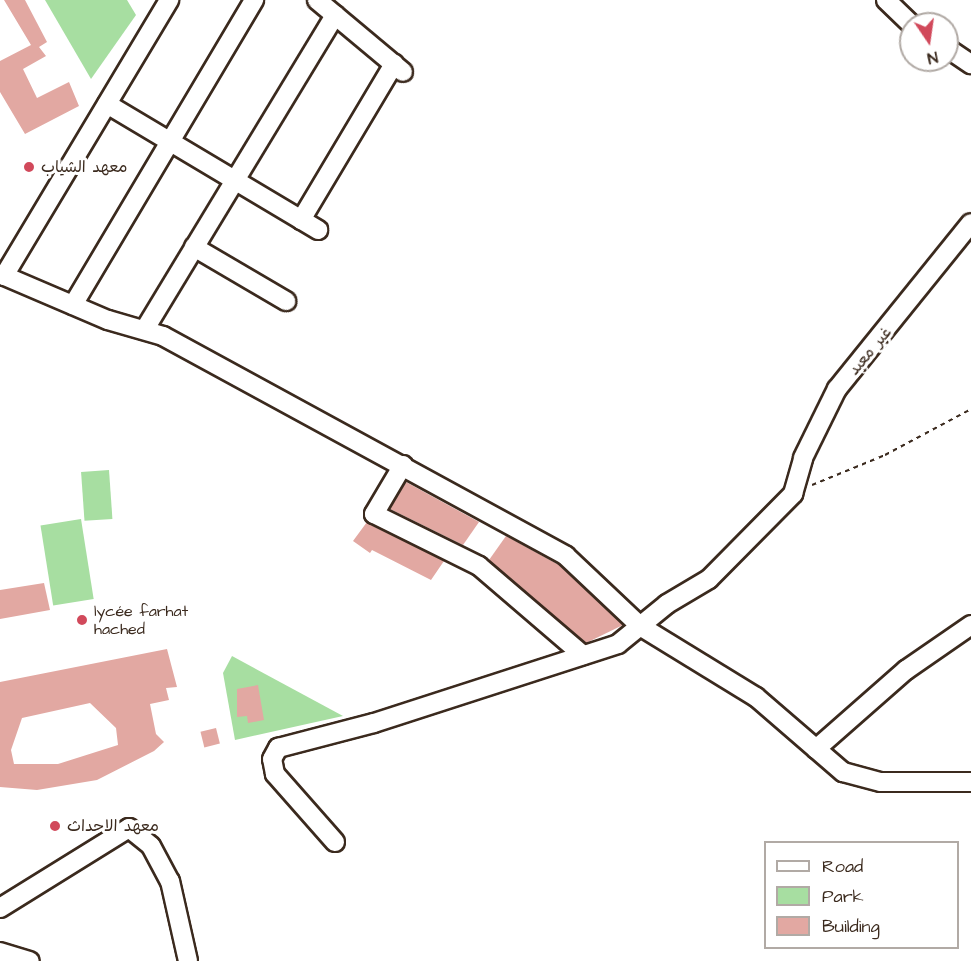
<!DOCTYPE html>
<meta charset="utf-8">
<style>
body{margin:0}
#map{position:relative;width:971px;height:961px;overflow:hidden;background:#fff;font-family:"Architects Daughter","Playpen Sans Arabic",sans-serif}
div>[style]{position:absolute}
.green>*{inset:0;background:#a7dea1;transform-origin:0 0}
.building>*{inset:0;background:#e2a8a2;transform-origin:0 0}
.path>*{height:2px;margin-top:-1px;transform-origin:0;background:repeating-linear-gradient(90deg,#3b2a1e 0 4.5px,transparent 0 9px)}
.roads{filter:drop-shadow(2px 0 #3b2a1e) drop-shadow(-2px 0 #3b2a1e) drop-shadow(0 2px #3b2a1e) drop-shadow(0 -2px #3b2a1e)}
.minor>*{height:18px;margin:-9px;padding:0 9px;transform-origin:9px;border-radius:9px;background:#fff}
.dots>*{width:16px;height:16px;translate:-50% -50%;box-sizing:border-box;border:3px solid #fff;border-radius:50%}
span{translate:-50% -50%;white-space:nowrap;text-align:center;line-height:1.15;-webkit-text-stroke:6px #fff;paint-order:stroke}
.poi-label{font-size:16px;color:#3b2a1e}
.left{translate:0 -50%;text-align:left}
.street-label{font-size:16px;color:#3b2a1e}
.legend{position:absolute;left:764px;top:841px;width:195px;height:108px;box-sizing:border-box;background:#fff;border:2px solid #b1aaa5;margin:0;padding:8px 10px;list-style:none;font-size:18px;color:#3b2a1e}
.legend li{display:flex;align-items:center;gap:12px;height:30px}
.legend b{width:30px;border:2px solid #b1aaa5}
.north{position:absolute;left:899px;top:12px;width:60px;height:60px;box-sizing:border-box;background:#fff;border:2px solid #b1aaa5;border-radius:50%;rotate:167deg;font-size:16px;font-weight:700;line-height:24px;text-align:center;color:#3b2a1e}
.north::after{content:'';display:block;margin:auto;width:21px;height:27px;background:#d1495b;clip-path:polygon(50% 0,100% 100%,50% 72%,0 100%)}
</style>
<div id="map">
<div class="green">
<i style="clip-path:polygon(45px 0,127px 0,136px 15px,91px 79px)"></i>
<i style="left:109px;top:470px;width:49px;height:28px;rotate:86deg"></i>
<i style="left:81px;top:519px;width:81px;height:41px;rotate:81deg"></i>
<i style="clip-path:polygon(232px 656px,343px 716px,235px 740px,223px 673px)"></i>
</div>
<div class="building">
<i style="clip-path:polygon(4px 0,25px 0,47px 42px,39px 47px,46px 56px,23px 69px,37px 98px,69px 82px,79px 106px,25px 134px,0 92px,0 61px,31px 45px)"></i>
<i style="clip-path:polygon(406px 482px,479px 522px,463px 545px,390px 509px)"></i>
<i style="clip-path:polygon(367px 522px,369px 524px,444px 561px,431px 580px,372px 550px,370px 553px,353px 541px)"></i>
<i style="clip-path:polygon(506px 536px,559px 565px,623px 625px,586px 643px,489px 560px)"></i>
<i style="clip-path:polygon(44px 583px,50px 610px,0 619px,0 590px)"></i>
<i style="clip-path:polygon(evenodd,167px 649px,177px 687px,166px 688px,169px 700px,150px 704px,156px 734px,164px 742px,154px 751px,97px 780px,37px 790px,0 787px,0 682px,167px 649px,90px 703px,116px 728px,118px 745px,58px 764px,14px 764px,11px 750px,22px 718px,90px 703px)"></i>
<i style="clip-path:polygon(258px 685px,264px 720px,248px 723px,247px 716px,237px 717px,237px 689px)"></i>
<i style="left:216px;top:728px;width:16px;height:16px;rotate:76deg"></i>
</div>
<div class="path">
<i style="left:812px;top:485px;width:79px;rotate:-22.3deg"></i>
<i style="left:885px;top:455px;width:98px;rotate:-28.1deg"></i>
</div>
<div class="roads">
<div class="minor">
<i style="left:317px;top:0;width:112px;rotate:39.9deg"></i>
<i style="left:886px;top:0;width:35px;rotate:44deg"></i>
<i style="left:947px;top:48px;width:29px;rotate:34deg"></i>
<i style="left:107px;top:104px;width:246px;rotate:30.8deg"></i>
<i style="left:301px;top:220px;width:182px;rotate:-59.2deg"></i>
<i style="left:194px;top:247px;width:107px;rotate:30.4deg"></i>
<i style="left:0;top:274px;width:117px;rotate:23.1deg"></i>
<i style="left:108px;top:320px;width:57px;rotate:16.2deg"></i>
<i style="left:163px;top:336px;width:459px;rotate:28.6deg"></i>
<i style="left:566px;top:556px;width:102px;rotate:43.4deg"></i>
<i style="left:640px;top:626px;width:136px;rotate:31.5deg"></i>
<i style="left:756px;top:697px;width:115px;rotate:40.8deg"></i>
<i style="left:843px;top:772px;width:39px;rotate:15deg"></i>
<i style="left:881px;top:782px;width:90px"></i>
<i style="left:4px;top:276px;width:322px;rotate:-59.1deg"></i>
<i style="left:73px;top:305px;width:355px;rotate:-59.3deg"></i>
<i style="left:145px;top:329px;width:367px;rotate:-58.8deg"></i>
<i style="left:403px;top:465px;width:57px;rotate:120.6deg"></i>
<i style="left:374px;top:514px;width:117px;rotate:26.3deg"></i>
<i style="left:479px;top:566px;width:137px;rotate:40.6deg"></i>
<i style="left:816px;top:749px;width:120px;rotate:-41.3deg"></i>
<i style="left:906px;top:670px;width:79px;rotate:-34.7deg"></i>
<i style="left:335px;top:842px;width:91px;rotate:-131.4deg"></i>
<i style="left:275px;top:774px;width:15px;rotate:-101deg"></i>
<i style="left:272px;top:759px;width:13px;rotate:-61deg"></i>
<i style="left:278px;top:748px;width:99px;rotate:-14.6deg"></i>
<i style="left:374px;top:723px;width:256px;rotate:-17.9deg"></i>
<i style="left:618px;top:644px;width:63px;rotate:-39.2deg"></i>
<i style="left:667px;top:604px;width:49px;rotate:-30.8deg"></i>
<i style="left:709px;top:579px;width:120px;rotate:-45.3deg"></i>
<i style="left:793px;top:494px;width:37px;rotate:-74deg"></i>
<i style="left:803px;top:458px;width:77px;rotate:-63.8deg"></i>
<i style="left:837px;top:389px;width:213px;rotate:-51.1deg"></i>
<i style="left:0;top:908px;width:152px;rotate:-31.8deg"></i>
<i style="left:129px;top:828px;width:28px;rotate:39deg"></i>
<i style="left:151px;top:846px;width:40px;rotate:62deg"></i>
<i style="left:170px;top:881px;width:82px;rotate:77.3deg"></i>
<i style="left:0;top:952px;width:31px;rotate:17deg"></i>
</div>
</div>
<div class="dots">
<i style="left:29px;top:167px;background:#d1495b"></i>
<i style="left:82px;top:620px;background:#d1495b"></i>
<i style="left:55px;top:826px;background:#d1495b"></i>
</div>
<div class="poi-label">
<span class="left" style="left:41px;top:167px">معهد الشياب</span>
<span class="left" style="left:94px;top:620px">lycée farhat<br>hached</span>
<span class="left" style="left:67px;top:826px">معهد الاحداث</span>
</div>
<div class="street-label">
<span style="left:870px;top:351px;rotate:-50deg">غير معبد</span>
</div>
<ul class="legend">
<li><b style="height:8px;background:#fff"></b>Road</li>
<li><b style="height:16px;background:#a7dea1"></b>Park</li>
<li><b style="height:16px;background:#e2a8a2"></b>Building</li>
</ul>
<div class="north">N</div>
</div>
